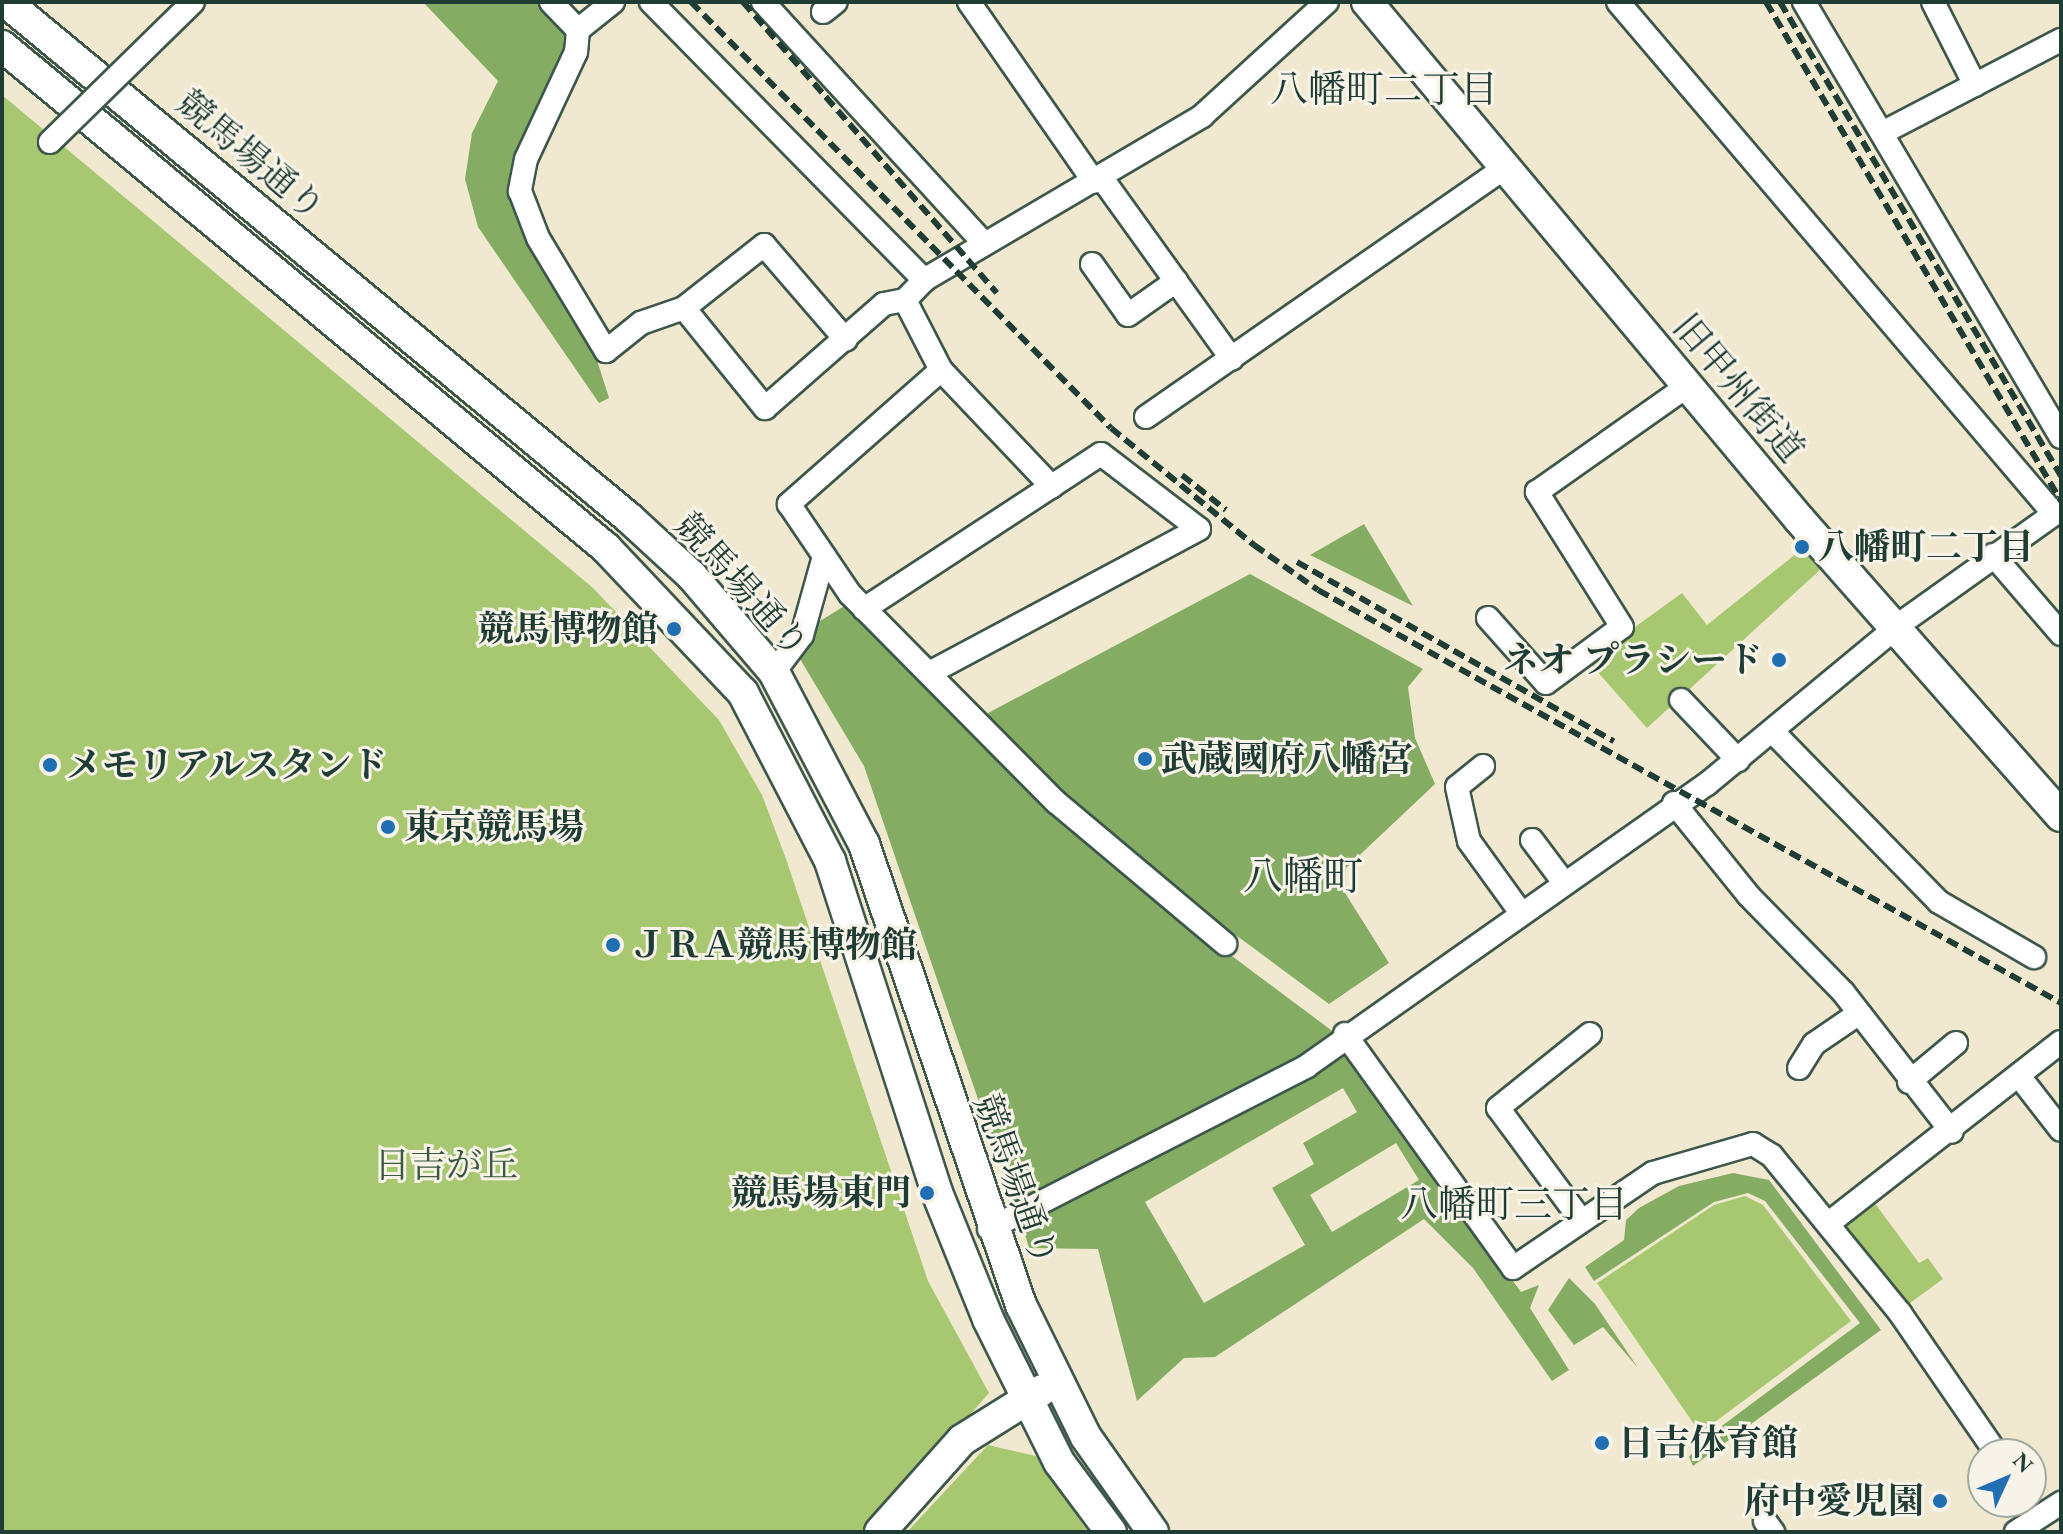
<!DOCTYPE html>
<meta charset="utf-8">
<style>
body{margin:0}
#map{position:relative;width:2063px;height:1534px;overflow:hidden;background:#f0e8cf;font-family:"EB Garamond","Noto Serif JP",serif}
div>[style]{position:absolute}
.green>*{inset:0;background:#a7c871}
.forest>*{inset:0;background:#85ac63}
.roads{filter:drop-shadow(2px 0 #3e574b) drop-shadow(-2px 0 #3e574b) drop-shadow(0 2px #3e574b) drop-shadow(0 -2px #3e574b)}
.street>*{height:22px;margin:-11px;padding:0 11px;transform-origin:11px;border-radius:11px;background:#fff}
.secondary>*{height:30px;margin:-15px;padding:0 15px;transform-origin:15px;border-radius:15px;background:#fff}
.rail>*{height:6px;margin-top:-3px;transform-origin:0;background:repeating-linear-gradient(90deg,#1f3d34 0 12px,transparent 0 18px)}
.bridges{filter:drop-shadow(2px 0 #3e574b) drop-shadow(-2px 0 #3e574b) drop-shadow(0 2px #3e574b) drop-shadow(0 -2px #3e574b)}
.street-bridge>*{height:22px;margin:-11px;padding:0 11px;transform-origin:11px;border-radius:11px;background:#fff}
.dots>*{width:22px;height:22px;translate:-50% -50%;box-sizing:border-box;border:4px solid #f7f3e8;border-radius:50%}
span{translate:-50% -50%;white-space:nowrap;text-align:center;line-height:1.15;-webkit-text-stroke:6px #f7f3e8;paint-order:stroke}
.street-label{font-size:36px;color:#1f3d34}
.poi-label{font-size:36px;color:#1f3d34;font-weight:700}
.left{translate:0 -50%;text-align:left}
.right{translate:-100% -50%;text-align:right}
.park-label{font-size:36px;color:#3a5940}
.neighbourhood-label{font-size:38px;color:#1f3d34}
.quarter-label{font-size:40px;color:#1f3d34}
.frame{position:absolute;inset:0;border:4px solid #1f3d34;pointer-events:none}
.north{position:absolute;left:1967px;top:1438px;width:80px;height:80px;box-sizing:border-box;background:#f7f3e8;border:2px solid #a1aaa0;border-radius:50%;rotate:46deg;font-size:22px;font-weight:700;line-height:32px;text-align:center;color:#1f3d34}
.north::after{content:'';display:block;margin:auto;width:28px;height:36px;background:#1f6fb2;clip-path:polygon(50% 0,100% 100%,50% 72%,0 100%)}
</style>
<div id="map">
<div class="green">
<i style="clip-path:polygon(2px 95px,593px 588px,719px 720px,762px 795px,786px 859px,928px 1281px,989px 1393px,867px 1532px,2px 1532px)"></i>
<i style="clip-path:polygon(1802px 549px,1820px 570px,1647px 728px,1588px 661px,1682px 593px,1707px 625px)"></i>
<i style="clip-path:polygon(1745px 1196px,1763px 1205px,1851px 1321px,1700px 1433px,1597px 1283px,1714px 1205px)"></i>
<i style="clip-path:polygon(1871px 1198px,1919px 1263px,1928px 1258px,1943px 1279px,1903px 1308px,1844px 1228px,1844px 1218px)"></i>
<i style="clip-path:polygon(988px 1445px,1036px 1456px,1088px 1532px,907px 1532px)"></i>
</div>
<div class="forest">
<i style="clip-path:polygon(423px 2px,540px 2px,571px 35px,510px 185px,516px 211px,596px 357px,609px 398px,599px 403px,478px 227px,465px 179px,472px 133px,498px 81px)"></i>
<i style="clip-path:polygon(1364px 524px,1413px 606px,1310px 555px)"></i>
<i style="clip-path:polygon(1250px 574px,1423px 669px,1408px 687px,1415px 738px,1435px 784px,1346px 868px,1345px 893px,1389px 963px,1329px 1004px,1122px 851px,993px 728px,988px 713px)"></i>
<i style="clip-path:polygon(846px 605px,1109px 864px,1335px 1033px,1300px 1064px,1017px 1213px,864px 766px,800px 659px,820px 621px)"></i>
<i style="clip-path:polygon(evenodd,1345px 1051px,1521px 1292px,1539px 1285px,1530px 1308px,1569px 1370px,1552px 1381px,1473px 1268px,1424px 1219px,1215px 1357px,1184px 1358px,1137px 1401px,1098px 1249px,1029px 1248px,1021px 1221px,1345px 1051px,1343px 1088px,1357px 1112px,1303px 1143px,1314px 1164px,1272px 1188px,1305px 1245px,1204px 1303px,1145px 1202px,1343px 1088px,1345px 1051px,1396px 1143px,1419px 1180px,1332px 1232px,1310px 1195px,1396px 1143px)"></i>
<i style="clip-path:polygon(1733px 1173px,1769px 1180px,1881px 1330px,1693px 1466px,1689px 1457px,1703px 1440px,1860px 1323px,1765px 1201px,1748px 1193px,1714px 1202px,1594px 1281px,1585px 1267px,1624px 1240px,1626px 1220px,1639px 1208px,1679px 1186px)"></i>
<i style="clip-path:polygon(1569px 1278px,1595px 1304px,1638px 1368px,1603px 1327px,1574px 1345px,1548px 1310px)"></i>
</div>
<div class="roads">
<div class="street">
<i style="left:551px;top:2px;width:39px;rotate:46deg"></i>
<i style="left:578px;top:30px;width:45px;rotate:-38.7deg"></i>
<i style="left:651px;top:2px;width:390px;rotate:45.5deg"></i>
<i style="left:924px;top:280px;width:323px;rotate:-30.5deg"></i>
<i style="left:1202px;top:116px;width:169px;rotate:-42.4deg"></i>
<i style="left:763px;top:2px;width:327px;rotate:47.5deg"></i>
<i style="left:969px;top:2px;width:219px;rotate:55.2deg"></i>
<i style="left:1618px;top:2px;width:672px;rotate:49.58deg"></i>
<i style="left:1804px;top:2px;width:505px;rotate:59.43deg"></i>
<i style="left:1933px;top:2px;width:93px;rotate:63.2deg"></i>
<i style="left:823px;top:12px;width:16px;rotate:-38deg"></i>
<i style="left:578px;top:30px;width:22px;rotate:95deg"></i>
<i style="left:576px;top:52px;width:118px;rotate:115deg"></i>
<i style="left:526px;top:159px;width:33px;rotate:101deg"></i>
<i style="left:520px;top:191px;width:50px;rotate:69deg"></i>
<i style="left:538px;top:238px;width:132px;rotate:59deg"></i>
<i style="left:606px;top:351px;width:45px;rotate:-38.7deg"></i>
<i style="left:641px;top:323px;width:46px;rotate:-19.2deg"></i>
<i style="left:684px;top:308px;width:102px;rotate:-38.2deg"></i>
<i style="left:764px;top:245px;width:125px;rotate:49.2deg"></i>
<i style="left:1882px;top:133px;width:202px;rotate:-27.5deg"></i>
<i style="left:1101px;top:177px;width:224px;rotate:54.3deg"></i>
<i style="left:1092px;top:264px;width:62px;rotate:54.8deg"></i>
<i style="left:1128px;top:315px;width:59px;rotate:-35.3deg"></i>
<i style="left:905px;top:300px;width:79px;rotate:62.8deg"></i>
<i style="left:941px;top:370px;width:161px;rotate:46.5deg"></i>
<i style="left:684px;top:308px;width:129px;rotate:51deg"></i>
<i style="left:765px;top:408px;width:158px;rotate:-41.2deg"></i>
<i style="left:884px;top:304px;width:21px;rotate:-11deg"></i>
<i style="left:905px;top:300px;width:28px;rotate:-46deg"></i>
<i style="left:941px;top:370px;width:203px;rotate:138.6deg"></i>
<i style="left:789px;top:504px;width:109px;rotate:55.9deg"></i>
<i style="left:850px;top:594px;width:293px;rotate:45.3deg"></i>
<i style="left:1056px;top:802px;width:221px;rotate:40deg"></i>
<i style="left:1146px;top:417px;width:436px;rotate:-34.8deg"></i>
<i style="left:1993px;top:555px;width:104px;rotate:49.3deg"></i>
<i style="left:864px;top:609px;width:283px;rotate:-33.2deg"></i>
<i style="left:1101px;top:454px;width:123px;rotate:37.4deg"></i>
<i style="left:1199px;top:529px;width:302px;rotate:151.9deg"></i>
<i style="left:1488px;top:618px;width:87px;rotate:48.3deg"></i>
<i style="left:1546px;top:683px;width:94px;rotate:-36.4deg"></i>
<i style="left:1622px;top:627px;width:160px;rotate:-122.2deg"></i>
<i style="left:1537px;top:492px;width:184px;rotate:-35.2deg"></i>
<i style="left:774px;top:672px;width:46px;rotate:-52.9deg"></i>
<i style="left:802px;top:635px;width:82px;rotate:-74.4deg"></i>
<i style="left:1681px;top:700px;width:83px;rotate:46.5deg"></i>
<i style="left:1774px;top:733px;width:236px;rotate:45.7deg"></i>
<i style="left:1939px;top:902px;width:110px;rotate:30.1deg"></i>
<i style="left:1483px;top:766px;width:33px;rotate:141deg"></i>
<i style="left:1457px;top:787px;width:55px;rotate:77.5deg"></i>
<i style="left:1469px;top:841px;width:85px;rotate:54.1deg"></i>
<i style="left:1674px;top:803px;width:119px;rotate:51.1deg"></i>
<i style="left:1749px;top:896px;width:134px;rotate:45.6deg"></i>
<i style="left:1843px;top:992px;width:177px;rotate:52.1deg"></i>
<i style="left:1532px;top:840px;width:50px;rotate:53.1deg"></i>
<i style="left:1345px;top:1034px;width:288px;rotate:54.3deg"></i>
<i style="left:1513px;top:1268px;width:169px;rotate:-34.2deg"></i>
<i style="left:1653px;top:1173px;width:104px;rotate:-16.2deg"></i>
<i style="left:1753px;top:1144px;width:22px;rotate:32deg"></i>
<i style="left:1772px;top:1156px;width:203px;rotate:50.8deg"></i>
<i style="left:1900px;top:1313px;width:171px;rotate:55.5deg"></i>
<i style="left:1799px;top:1068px;width:28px;rotate:-58deg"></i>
<i style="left:1814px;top:1044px;width:53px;rotate:-34.3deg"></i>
<i style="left:2019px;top:1076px;width:68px;rotate:52.1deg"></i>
<i style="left:1909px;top:1082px;width:61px;rotate:-39.7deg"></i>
<i style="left:1581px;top:1220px;width:139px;rotate:-126.5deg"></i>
<i style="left:1498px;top:1108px;width:118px;rotate:-38.8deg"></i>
<i style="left:1829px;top:1223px;width:294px;rotate:-38deg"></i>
<i style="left:989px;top:1229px;width:357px;rotate:-27.1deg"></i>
<i style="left:1307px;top:1066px;width:489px;rotate:-35.2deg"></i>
<i style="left:1707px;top:784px;width:256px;rotate:-39.6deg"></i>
<i style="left:1904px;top:621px;width:193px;rotate:-35.5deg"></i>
<i style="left:1765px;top:1521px;width:14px;rotate:54deg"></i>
<i style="left:2016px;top:1532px;width:54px;rotate:-32.8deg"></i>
</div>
<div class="secondary">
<i style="left:6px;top:2px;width:809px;rotate:39.63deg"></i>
<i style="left:629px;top:518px;width:86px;rotate:42.6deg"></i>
<i style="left:692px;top:576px;width:126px;rotate:49.5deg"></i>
<i style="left:774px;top:672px;width:194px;rotate:62.4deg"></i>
<i style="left:864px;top:844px;width:487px;rotate:71.2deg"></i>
<i style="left:1021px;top:1305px;width:147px;rotate:63.8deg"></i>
<i style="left:1086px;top:1437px;width:116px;rotate:54.8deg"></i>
<i style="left:1367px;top:2px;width:674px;rotate:50.12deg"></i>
<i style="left:1799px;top:519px;width:396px;rotate:48.6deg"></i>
<i style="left:2px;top:46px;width:785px;rotate:39.73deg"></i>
<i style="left:606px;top:548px;width:199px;rotate:46.6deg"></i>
<i style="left:743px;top:693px;width:189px;rotate:62.6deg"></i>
<i style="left:830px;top:861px;width:346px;rotate:72.1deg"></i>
<i style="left:936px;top:1190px;width:139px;rotate:68deg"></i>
<i style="left:988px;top:1319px;width:160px;rotate:63.6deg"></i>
<i style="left:1059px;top:1462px;width:87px;rotate:53.4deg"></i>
<i style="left:880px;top:1532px;width:123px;rotate:-48.3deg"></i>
<i style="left:962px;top:1440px;width:94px;rotate:-32deg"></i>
</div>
</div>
<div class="rail">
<i style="left:691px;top:2px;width:598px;rotate:45.41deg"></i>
<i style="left:1111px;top:428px;width:185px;rotate:39.3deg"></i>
<i style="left:1254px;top:545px;width:78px;rotate:35.1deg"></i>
<i style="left:1318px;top:590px;width:850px;rotate:29.07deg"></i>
<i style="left:743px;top:2px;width:386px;rotate:48.9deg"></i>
<i style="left:1766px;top:2px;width:580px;rotate:59.41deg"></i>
<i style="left:1780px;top:2px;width:551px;rotate:59.34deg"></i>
<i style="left:1182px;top:475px;width:56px;rotate:38.5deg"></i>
<i style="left:1297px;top:562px;width:364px;rotate:29.5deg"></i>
</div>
<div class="bridges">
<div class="street-bridge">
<i style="left:50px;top:142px;width:200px;rotate:-44.4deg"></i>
</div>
</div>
<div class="dots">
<i style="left:1802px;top:547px;background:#1f6fb2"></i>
<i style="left:674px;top:629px;background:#1f6fb2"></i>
<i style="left:1779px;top:660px;background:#1f6fb2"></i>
<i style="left:1145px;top:759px;background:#1f6fb2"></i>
<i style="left:50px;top:765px;background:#1f6fb2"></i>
<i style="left:388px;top:827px;background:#1f6fb2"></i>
<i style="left:613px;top:945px;background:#1f6fb2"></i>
<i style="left:927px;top:1193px;background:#1f6fb2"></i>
<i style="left:1602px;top:1443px;background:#1f6fb2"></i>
<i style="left:1940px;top:1501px;background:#1f6fb2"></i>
</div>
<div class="street-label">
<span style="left:251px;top:155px;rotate:40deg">競馬場通り</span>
<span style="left:1739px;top:388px;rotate:50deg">旧甲州街道</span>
<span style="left:742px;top:585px;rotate:48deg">競馬場通り</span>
<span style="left:1016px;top:1180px;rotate:70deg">競馬場通り</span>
</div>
<div class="poi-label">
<span class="left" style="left:1818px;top:547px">八幡町二丁目</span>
<span class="right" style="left:658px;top:629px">競馬博物館</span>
<span class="right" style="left:1763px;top:660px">ネオ プラシード</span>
<span class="left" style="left:1161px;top:759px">武蔵國府八幡宮</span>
<span class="left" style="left:66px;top:765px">メモリアルスタンド</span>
<span class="left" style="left:404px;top:827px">東京競馬場</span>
<span class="left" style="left:629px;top:945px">ＪＲＡ競馬博物館</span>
<span class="right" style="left:911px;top:1193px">競馬場東門</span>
<span class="left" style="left:1618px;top:1443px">日吉体育館</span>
<span class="right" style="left:1924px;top:1501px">府中愛児園</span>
</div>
<div class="park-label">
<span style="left:446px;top:1165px">日吉が丘</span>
</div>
<div class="neighbourhood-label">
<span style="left:1384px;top:89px">八幡町二丁目</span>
<span style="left:1514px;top:1204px">八幡町三丁目</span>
</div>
<div class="quarter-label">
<span style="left:1303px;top:876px">八幡町</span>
</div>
<div class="frame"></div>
<div class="north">N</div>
</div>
